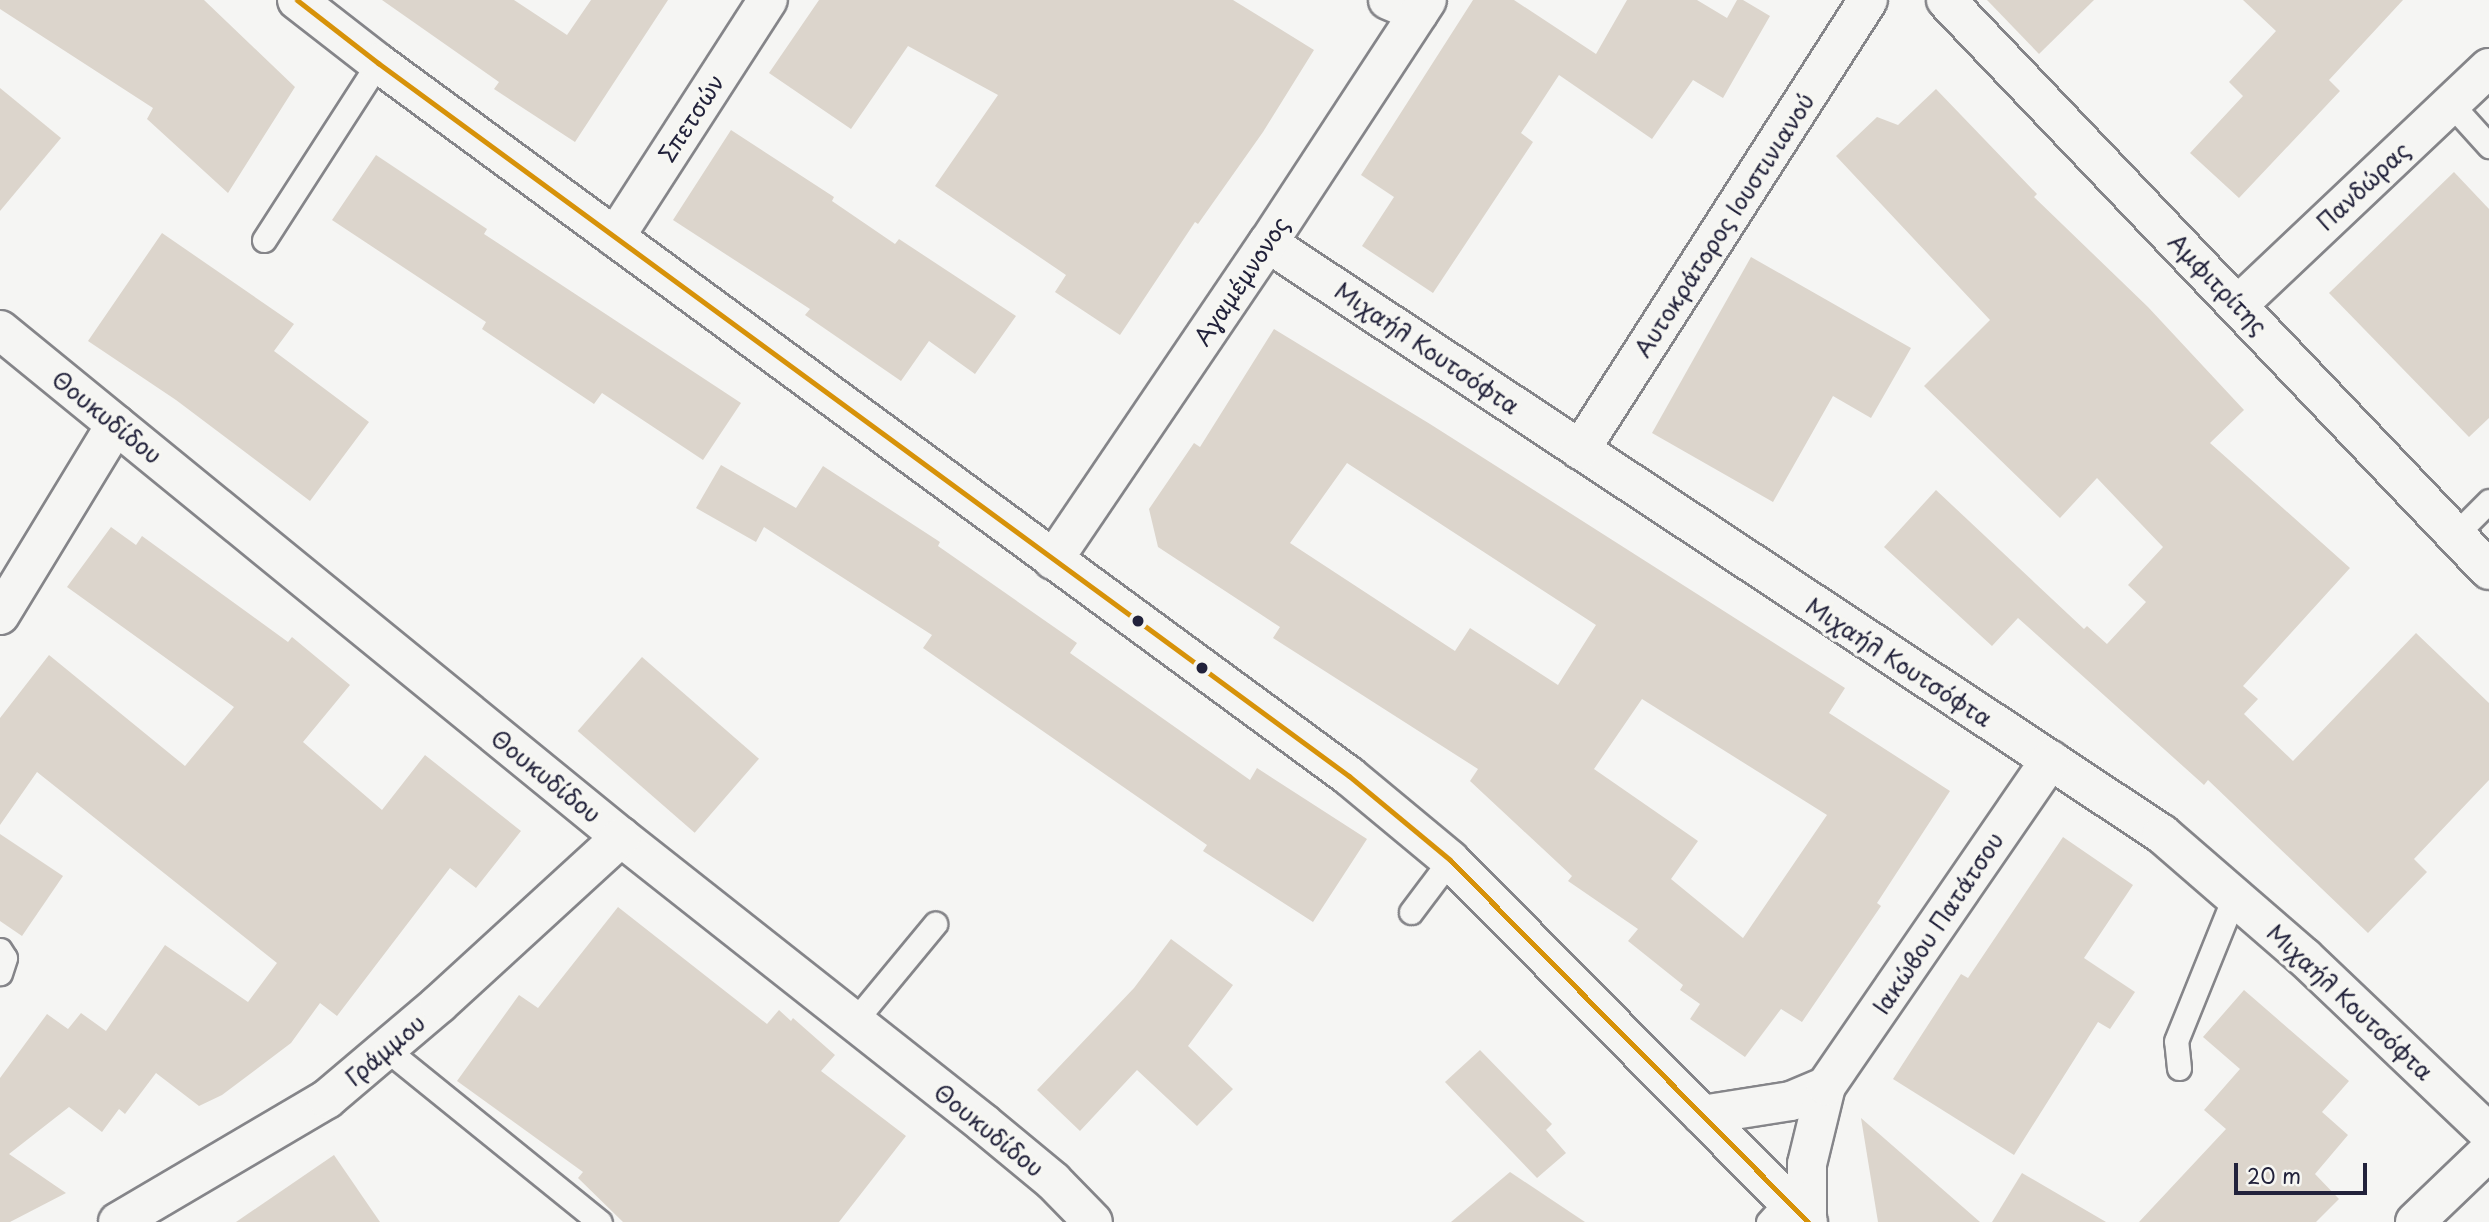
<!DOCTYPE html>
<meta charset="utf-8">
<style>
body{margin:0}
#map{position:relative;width:2489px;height:1222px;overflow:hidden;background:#f5f5f3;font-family:"Playpen Sans",sans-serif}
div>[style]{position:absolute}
.building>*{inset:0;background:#dcd5cc;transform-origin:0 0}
.roads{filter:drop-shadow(2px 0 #858589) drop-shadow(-2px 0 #858589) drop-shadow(0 2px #858589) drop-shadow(0 -2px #858589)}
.service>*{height:23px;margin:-11.5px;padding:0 11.5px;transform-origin:11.5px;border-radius:11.5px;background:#f5f5f3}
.minor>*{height:38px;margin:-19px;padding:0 19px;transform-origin:19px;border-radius:19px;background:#f5f5f3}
.tertiary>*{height:38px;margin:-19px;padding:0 19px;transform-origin:19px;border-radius:19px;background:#f5f5f3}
.secondary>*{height:38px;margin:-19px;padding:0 19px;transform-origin:19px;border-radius:19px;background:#f5f5f3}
.bus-1>*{height:5px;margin:-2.5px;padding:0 2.5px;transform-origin:2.5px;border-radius:2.5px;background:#d79209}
.dots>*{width:19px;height:19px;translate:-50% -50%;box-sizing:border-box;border:4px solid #f6f6f2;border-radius:50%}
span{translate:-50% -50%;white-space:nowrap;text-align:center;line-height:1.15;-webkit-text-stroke:7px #f6f6f2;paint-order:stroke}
.street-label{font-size:23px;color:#22223b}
.scale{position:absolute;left:2234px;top:1163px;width:133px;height:32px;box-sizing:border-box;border:4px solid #22223b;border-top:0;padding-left:9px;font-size:21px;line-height:24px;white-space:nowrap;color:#22223b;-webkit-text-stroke:5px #f6f6f2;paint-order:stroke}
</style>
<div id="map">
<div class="building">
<i style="clip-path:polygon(0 0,204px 0,295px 87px,228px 193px,147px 119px,153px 108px,0 9px)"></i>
<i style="clip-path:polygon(382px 0,514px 0,567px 35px,591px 0,668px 0,575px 142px,494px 89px,499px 82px)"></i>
<i style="clip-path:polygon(819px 0,1233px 0,1314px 50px,1263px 132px,1198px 224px,1195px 222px,1120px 335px,1055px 292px,1066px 275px,935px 186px,998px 95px,908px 46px,851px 129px,769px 73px)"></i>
<i style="clip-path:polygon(1473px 0,1514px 0,1596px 54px,1627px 0,1697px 0,1727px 18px,1737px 0,1743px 0,1770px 16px,1723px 98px,1693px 80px,1652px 139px,1559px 75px,1521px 133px,1533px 142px,1433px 293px,1362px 246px,1394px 197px,1361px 175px)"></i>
<i style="clip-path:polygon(1987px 0,2094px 0,2039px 54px)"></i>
<i style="clip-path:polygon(2243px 0,2403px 0,2329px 80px,2340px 91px,2239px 198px,2190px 153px,2243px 96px,2229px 82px,2276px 31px)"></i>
<i style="clip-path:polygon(0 88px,61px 138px,0 211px)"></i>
<i style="clip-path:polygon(1936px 89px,2037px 194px,2034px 197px,2148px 307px,2244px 410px,2210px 443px,2350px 568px,2243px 686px,2258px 699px,2244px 714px,2293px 761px,2416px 633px,2489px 703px,2489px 780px,2414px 859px,2427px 872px,2368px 933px,2208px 780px,2204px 785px,2018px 618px,1992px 646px,1884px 547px,1936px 490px,2084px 629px,2087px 626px,2107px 644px,2146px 602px,2128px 585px,2163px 547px,2097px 478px,2060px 518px,1924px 386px,1990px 320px,1836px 156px,1877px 117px,1898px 125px)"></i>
<i style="clip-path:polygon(731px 130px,834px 197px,832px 201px,895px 244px,899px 239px,1016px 316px,975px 374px,929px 341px,901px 381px,805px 315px,810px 309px,673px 220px)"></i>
<i style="clip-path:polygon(376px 155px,487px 229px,484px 234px,741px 403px,703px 460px,602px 393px,594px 404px,482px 329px,486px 322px,332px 220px)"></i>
<i style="clip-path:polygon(2454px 172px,2489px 209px,2489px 418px,2469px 437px,2329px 293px)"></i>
<i style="clip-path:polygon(162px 233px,294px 324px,274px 351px,369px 422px,310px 501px,176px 400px,88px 341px)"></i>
<i style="clip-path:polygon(1751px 257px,1911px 348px,1871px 418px,1833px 396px,1773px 502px,1652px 433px)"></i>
<i style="clip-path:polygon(evenodd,1274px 329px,1430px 424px,1845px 688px,1829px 713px,1950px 791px,1877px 903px,1881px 906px,1802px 1022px,1781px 1009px,1745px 1057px,1690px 1019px,1700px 1004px,1680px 990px,1683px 985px,1628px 941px,1638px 929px,1568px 881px,1572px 876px,1470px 781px,1478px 769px,1273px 638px,1280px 627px,1158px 547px,1149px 509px,1194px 443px,1200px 447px,1274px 329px,1347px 463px,1596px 625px,1558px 685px,1470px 628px,1455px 651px,1290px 543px,1347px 463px,1274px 329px,1642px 699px,1827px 815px,1743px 938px,1671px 879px,1698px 841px,1594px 769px,1642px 699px)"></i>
<i style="clip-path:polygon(721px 465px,796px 508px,823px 466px,940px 542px,938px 546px,1077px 643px,1070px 653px,1250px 780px,1257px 768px,1367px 839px,1313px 922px,1203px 851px,1207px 845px,923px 648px,932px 635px,764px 527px,756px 542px,696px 508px)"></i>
<i style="clip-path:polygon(111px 527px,136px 545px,142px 536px,288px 642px,292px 637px,350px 685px,303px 742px,382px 810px,425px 755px,521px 831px,476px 888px,450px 868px,337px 1016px,320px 1003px,291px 1043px,222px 1095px,199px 1106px,156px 1073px,125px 1114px,119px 1109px,102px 1132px,69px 1107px,9px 1154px,66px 1193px,10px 1222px,0 1222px,0 1078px,47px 1014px,68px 1029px,81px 1013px,106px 1031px,165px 945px,248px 1002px,277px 963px,37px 772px,0 825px,0 718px,49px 655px,185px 766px,234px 707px,67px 587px)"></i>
<i style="left:642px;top:657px;width:155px;height:98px;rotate:41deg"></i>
<i style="clip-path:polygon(0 834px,63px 876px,22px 936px,0 921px)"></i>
<i style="clip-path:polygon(2063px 837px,2133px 885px,2084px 958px,2135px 992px,2110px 1029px,2098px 1022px,2014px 1155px,1893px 1079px,1961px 974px,1968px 978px)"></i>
<i style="clip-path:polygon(618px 907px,767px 1024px,779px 1010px,791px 1021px,793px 1018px,835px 1055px,821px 1071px,906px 1136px,839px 1222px,623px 1222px,578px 1178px,583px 1172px,457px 1081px,519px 995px,538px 1008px)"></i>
<i style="clip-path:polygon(1171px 939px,1233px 985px,1188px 1046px,1233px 1089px,1197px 1126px,1137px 1070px,1080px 1131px,1037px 1090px,1134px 988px)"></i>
<i style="clip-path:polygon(2244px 990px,2349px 1081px,2322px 1112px,2348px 1135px,2315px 1174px,2339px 1199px,2316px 1222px,2139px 1222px,2226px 1129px,2204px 1110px,2240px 1069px,2203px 1037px)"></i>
<i style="clip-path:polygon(1480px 1050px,1552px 1124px,1546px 1130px,1566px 1153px,1537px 1178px,1445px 1082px)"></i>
<i style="clip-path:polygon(1861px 1118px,1980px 1222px,1878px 1222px)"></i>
<i style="clip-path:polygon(334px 1155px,380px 1222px,236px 1222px)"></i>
<i style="clip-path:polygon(1510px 1172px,1585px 1222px,1451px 1222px)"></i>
<i style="clip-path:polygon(2022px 1173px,2106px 1222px,1992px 1222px)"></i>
</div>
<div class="roads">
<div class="service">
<i style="left:2451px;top:104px;width:57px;rotate:47.9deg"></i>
<i style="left:264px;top:240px;width:211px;rotate:-57.2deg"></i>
<i style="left:2455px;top:535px;width:48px;rotate:-45deg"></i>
<i style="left:1411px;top:912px;width:65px;rotate:-53.1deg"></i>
<i style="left:0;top:950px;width:9px;rotate:58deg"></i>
<i style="left:5px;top:958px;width:16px;rotate:108deg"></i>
<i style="left:853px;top:1023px;width:129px;rotate:-50.4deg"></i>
<i style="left:386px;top:1049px;width:275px;rotate:39deg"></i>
<i style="left:2179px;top:1068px;width:27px;rotate:-96deg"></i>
<i style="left:2176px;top:1041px;width:157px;rotate:-68deg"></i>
<i style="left:1768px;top:1222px;width:28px;rotate:-48deg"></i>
</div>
<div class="minor">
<i style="left:1388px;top:0;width:33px;rotate:23deg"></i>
<i style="left:615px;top:237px;width:282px;rotate:-57.2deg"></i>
<i style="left:1268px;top:243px;width:1072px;rotate:33.47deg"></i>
<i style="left:2162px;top:834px;width:188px;rotate:40.9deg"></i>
<i style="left:2304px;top:957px;width:255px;rotate:43.6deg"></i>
<i style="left:2238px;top:305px;width:345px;rotate:-43.4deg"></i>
<i style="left:0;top:330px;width:802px;rotate:39.23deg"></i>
<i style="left:621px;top:837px;width:461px;rotate:38.3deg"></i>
<i style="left:983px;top:1123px;width:91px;rotate:39.6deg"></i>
<i style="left:1053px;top:1181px;width:57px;rotate:45.7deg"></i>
<i style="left:1580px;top:450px;width:534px;rotate:-57.38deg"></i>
<i style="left:1053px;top:560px;width:383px;rotate:-55.9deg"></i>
<i style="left:1268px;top:243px;width:290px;rotate:-56.8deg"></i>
<i style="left:0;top:615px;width:223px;rotate:-58.7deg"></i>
<i style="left:1702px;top:1115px;width:90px;rotate:-8.9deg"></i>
<i style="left:1791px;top:1101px;width:38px;rotate:-23deg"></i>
<i style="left:1807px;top:1221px;width:57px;rotate:-90deg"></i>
<i style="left:1807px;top:1164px;width:80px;rotate:-76.3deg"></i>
<i style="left:1826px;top:1086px;width:396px;rotate:-55.5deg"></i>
<i style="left:118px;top:1222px;width:243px;rotate:-30.5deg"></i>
<i style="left:327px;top:1099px;width:147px;rotate:-40.3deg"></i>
<i style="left:439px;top:1004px;width:247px;rotate:-42.5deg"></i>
</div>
<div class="tertiary">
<i style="left:1946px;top:0;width:787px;rotate:46.39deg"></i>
<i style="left:2415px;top:1222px;width:103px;rotate:-43.8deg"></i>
</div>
<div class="secondary">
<i style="left:297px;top:0;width:103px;rotate:37.9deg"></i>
<i style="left:378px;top:63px;width:1205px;rotate:36.29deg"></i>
<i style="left:1349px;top:776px;width:131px;rotate:39.7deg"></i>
<i style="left:1450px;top:860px;width:509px;rotate:45.32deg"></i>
</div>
</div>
<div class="bus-1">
<i style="left:297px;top:0;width:103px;rotate:37.9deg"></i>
<i style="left:378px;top:63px;width:1205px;rotate:36.29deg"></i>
<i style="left:1349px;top:776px;width:131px;rotate:39.7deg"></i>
<i style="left:1450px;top:860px;width:509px;rotate:45.32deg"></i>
</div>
<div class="dots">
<i style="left:1138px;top:621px;background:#22223b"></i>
<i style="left:1202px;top:668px;background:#22223b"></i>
</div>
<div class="street-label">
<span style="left:691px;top:118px;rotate:-57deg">Σπετσών</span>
<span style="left:2363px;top:186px;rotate:-43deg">Πανδώρας</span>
<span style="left:1724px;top:225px;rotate:-57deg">Αυτοκράτορος Ιουστινιανού</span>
<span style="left:1241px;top:281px;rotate:-56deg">Αγαμέμνονος</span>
<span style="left:2218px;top:284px;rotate:46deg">Αμφιτρίτης</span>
<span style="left:1427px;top:348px;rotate:34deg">Μιχαήλ Κουτσόφτα</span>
<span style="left:107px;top:417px;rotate:39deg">Θουκυδίδου</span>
<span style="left:1899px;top:662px;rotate:33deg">Μιχαήλ Κουτσόφτα</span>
<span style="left:546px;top:776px;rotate:39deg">Θουκυδίδου</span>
<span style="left:1938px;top:923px;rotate:-56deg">Ιακώβου Πατάτσου</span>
<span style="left:2350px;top:1002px;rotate:43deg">Μιχαήλ Κουτσόφτα</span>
<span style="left:385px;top:1050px;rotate:-40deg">Γράμμου</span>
<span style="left:989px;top:1130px;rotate:39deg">Θουκυδίδου</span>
</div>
<div class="scale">20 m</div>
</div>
